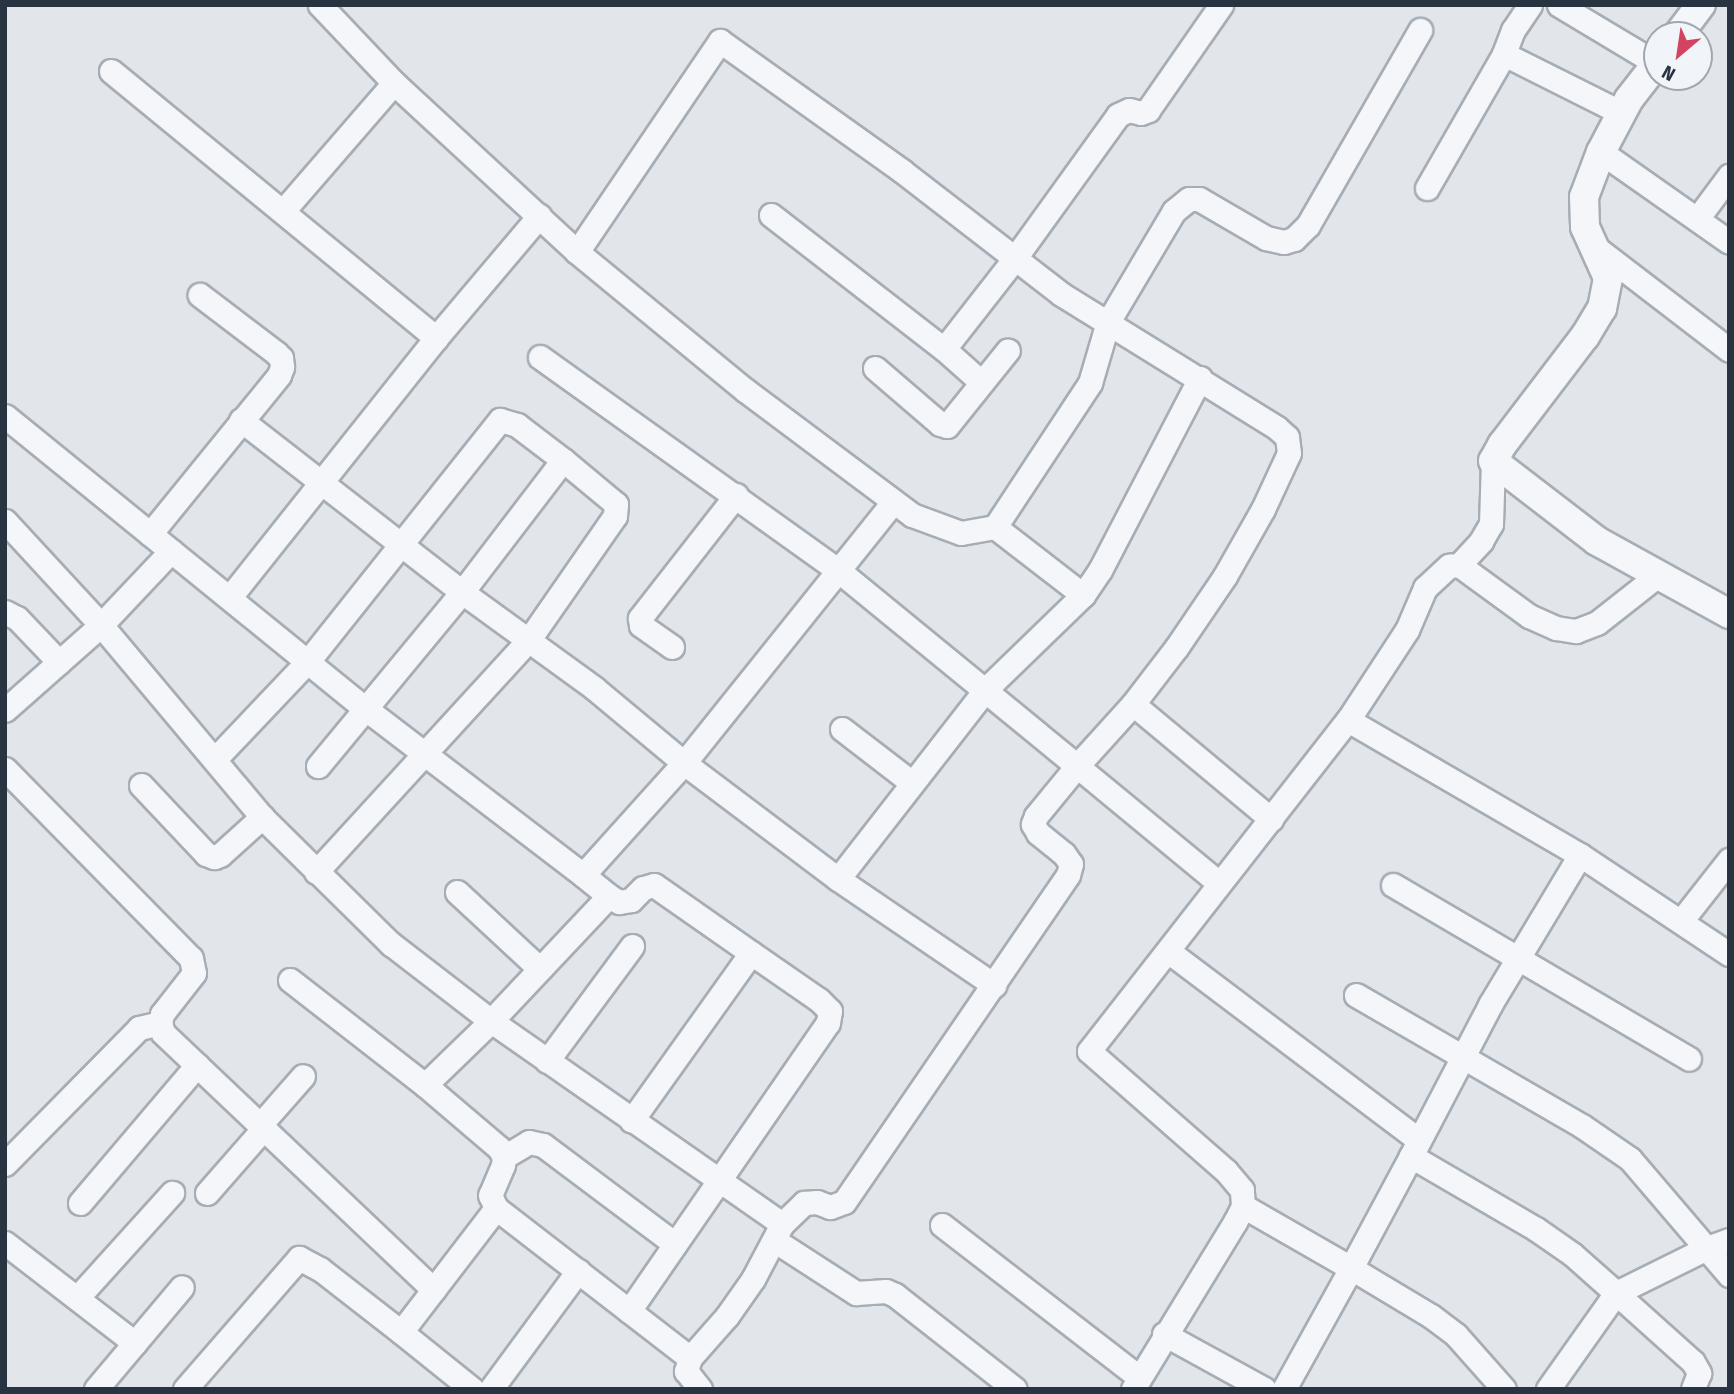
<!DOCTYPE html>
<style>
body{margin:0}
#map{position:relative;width:1734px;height:1394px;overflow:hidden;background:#e2e6ea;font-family:"Fira Sans Condensed",sans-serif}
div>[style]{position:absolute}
.roads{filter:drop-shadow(2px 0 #a7adb5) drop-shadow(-2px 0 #a7adb5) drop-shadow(0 2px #a7adb5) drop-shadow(0 -2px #a7adb5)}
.minor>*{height:23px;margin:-11.5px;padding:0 11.5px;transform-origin:11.5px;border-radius:11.5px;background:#f4f6f9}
.tertiary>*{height:28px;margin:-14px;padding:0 14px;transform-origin:14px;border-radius:14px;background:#f4f6f9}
span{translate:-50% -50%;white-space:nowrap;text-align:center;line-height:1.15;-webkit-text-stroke:6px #f1f4f8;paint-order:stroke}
.frame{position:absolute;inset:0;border:7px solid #293443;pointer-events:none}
.north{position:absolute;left:1643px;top:21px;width:70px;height:70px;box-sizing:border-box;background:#f1f4f8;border:2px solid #a1a7b0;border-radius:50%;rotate:209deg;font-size:19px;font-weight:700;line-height:28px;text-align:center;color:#293443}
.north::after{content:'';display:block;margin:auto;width:24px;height:32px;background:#d24462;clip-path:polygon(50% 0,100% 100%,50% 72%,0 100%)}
</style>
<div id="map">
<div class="roads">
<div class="minor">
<i style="left:320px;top:5px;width:108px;rotate:46.5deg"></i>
<i style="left:1530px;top:5px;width:30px;rotate:124deg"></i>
<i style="left:1513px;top:30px;width:26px;rotate:111deg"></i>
<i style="left:1504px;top:54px;width:132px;rotate:26.6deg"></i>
<i style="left:1559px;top:5px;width:113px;rotate:30.9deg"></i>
<i style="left:111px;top:71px;width:421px;rotate:39.4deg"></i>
<i style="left:436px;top:338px;width:332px;rotate:128.5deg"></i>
<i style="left:1601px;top:152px;width:156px;rotate:35.1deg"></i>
<i style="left:1427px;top:188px;width:155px;rotate:-60.1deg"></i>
<i style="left:283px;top:211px;width:169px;rotate:-49.1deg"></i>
<i style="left:394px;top:83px;width:249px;rotate:42.7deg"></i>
<i style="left:577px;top:252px;width:255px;rotate:-55.9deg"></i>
<i style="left:720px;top:41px;width:224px;rotate:35.5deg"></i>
<i style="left:902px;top:171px;width:201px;rotate:37.7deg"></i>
<i style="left:1061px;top:294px;width:254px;rotate:31.8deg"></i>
<i style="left:1277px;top:428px;width:13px;rotate:42deg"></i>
<i style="left:1287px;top:437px;width:16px;rotate:83deg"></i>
<i style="left:1289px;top:453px;width:62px;rotate:114.9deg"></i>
<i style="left:1263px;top:509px;width:77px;rotate:119.6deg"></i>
<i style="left:1225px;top:576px;width:87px;rotate:124.2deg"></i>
<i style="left:1176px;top:648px;width:71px;rotate:127.5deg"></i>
<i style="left:1133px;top:704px;width:84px;rotate:132.1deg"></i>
<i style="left:1077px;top:766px;width:184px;rotate:39.5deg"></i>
<i style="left:771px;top:215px;width:219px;rotate:37.8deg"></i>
<i style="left:944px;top:349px;width:50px;rotate:41.7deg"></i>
<i style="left:1697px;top:219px;width:54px;rotate:-53.3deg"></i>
<i style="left:1595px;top:247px;width:169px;rotate:37.5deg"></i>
<i style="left:577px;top:252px;width:217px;rotate:39.4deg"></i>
<i style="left:745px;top:390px;width:209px;rotate:36.8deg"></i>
<i style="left:912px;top:515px;width:52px;rotate:20.2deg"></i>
<i style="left:961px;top:533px;width:35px;rotate:-10deg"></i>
<i style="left:436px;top:338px;width:160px;rotate:-49.8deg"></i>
<i style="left:944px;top:349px;width:115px;rotate:-52deg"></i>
<i style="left:1015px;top:258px;width:176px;rotate:-54.2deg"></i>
<i style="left:1118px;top:115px;width:12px;rotate:-24deg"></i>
<i style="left:1129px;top:110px;width:12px;rotate:14deg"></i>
<i style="left:1141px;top:113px;width:8px;rotate:-23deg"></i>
<i style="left:1148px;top:110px;width:128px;rotate:-55.2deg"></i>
<i style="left:540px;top:357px;width:368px;rotate:35.6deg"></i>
<i style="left:839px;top:571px;width:308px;rotate:39.3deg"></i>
<i style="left:1077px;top:766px;width:65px;rotate:129.4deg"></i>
<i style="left:1036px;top:816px;width:9px;rotate:111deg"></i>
<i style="left:1033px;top:824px;width:10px;rotate:61deg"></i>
<i style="left:1038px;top:833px;width:33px;rotate:39deg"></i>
<i style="left:1064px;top:854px;width:12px;rotate:55deg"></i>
<i style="left:1071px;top:864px;width:11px;rotate:105deg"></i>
<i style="left:1068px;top:875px;width:396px;rotate:124.4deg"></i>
<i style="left:844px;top:1202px;width:15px;rotate:160deg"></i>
<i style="left:830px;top:1207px;width:14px;rotate:-159deg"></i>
<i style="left:817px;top:1202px;width:13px;rotate:176deg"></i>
<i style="left:804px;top:1203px;width:30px;rotate:136deg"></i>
<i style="left:875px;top:368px;width:86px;rotate:40.7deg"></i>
<i style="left:940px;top:424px;width:7px;rotate:16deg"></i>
<i style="left:947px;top:426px;width:97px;rotate:-51.2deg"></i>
<i style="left:1200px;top:378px;width:216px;rotate:117.5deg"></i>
<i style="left:1100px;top:570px;width:30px;rotate:124deg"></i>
<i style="left:1083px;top:595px;width:111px;rotate:-142.3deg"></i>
<i style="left:995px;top:527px;width:173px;rotate:-56.6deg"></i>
<i style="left:1090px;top:383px;width:64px;rotate:-73.6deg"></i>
<i style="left:1108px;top:322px;width:129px;rotate:-59.3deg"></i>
<i style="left:1174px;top:211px;width:19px;rotate:-39deg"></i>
<i style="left:1189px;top:199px;width:10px"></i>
<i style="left:1199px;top:199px;width:78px;rotate:30.2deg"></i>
<i style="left:1266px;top:238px;width:18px;rotate:13deg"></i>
<i style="left:1284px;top:242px;width:10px;rotate:-17deg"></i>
<i style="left:1294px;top:239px;width:20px;rotate:-45deg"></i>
<i style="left:1308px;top:225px;width:225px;rotate:-60.1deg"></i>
<i style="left:5px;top:416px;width:465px;rotate:39.1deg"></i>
<i style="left:366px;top:709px;width:273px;rotate:37.4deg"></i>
<i style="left:583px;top:875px;width:151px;rotate:-48deg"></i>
<i style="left:684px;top:763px;width:334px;rotate:-51.3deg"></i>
<i style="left:241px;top:420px;width:280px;rotate:37.9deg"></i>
<i style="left:462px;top:592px;width:163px;rotate:36deg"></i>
<i style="left:594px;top:688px;width:117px;rotate:39.8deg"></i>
<i style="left:684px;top:763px;width:193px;rotate:37deg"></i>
<i style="left:838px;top:879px;width:241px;rotate:-52.1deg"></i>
<i style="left:986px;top:689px;width:135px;rotate:-44.1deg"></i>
<i style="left:5px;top:521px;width:142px;rotate:47.3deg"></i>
<i style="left:101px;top:625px;width:251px;rotate:50deg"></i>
<i style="left:262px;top:817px;width:181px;rotate:44.6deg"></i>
<i style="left:391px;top:944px;width:126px;rotate:37.6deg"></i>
<i style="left:491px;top:1021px;width:355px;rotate:34.9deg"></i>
<i style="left:782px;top:1224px;width:62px;rotate:117.8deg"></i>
<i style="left:753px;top:1279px;width:45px;rotate:125.1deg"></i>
<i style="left:727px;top:1316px;width:56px;rotate:131.4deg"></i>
<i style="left:690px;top:1358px;width:14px;rotate:107deg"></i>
<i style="left:686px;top:1371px;width:23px;rotate:52deg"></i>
<i style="left:150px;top:534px;width:205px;rotate:-50.9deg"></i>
<i style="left:279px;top:375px;width:9px;rotate:-69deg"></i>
<i style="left:282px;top:367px;width:9px;rotate:-96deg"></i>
<i style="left:281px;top:358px;width:7px;rotate:-135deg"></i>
<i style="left:276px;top:353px;width:96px;rotate:-142.7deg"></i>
<i style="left:1459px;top:565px;width:87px;rotate:36.1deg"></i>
<i style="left:1529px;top:616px;width:30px;rotate:24deg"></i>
<i style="left:1556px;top:628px;width:20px;rotate:9deg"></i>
<i style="left:1576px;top:631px;width:22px;rotate:-21deg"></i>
<i style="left:1597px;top:623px;width:78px;rotate:-38.2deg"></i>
<i style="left:5px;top:612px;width:13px;rotate:27deg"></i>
<i style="left:17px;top:618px;width:61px;rotate:46.3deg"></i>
<i style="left:672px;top:647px;width:38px;rotate:-145deg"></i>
<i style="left:641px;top:625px;width:7px;rotate:-98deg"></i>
<i style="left:640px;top:618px;width:156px;rotate:-52deg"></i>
<i style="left:1133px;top:704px;width:180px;rotate:39.8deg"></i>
<i style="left:5px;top:710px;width:128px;rotate:-41.5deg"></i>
<i style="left:101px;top:625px;width:102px;rotate:-46.6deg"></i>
<i style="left:1348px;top:720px;width:268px;rotate:30.2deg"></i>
<i style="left:1580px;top:855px;width:175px;rotate:121deg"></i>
<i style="left:1490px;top:1005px;width:170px;rotate:117.6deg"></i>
<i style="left:842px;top:729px;width:88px;rotate:37.6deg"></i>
<i style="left:215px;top:759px;width:137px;rotate:-46.5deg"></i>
<i style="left:309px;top:660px;width:307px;rotate:-51.5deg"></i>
<i style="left:500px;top:420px;width:18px;rotate:16deg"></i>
<i style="left:517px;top:425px;width:58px;rotate:37.3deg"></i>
<i style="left:5px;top:769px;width:265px;rotate:45.5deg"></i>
<i style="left:191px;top:958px;width:15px;rotate:79deg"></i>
<i style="left:194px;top:973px;width:52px;rotate:128deg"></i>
<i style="left:162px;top:1014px;width:9px;rotate:103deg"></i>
<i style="left:160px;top:1023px;width:10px;rotate:73deg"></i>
<i style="left:163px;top:1033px;width:373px;rotate:43.5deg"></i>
<i style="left:141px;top:785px;width:95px;rotate:46.7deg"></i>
<i style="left:206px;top:854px;width:9px;rotate:21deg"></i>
<i style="left:214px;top:857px;width:6px;rotate:-18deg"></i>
<i style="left:220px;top:855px;width:57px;rotate:-42.1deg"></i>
<i style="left:1580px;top:855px;width:179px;rotate:33.6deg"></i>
<i style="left:316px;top:872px;width:314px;rotate:-47.5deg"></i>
<i style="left:528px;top:641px;width:152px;rotate:-55.2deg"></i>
<i style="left:615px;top:516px;width:12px;rotate:-85deg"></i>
<i style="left:616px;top:504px;width:69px;rotate:-140.3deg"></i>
<i style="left:563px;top:460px;width:166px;rotate:127.4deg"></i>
<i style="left:462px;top:592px;width:226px;rotate:129.6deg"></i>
<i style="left:838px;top:879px;width:189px;rotate:34.2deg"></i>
<i style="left:1393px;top:885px;width:343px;rotate:30.4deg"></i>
<i style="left:457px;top:892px;width:113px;rotate:42.9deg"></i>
<i style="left:609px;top:896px;width:12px;rotate:31deg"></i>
<i style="left:619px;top:902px;width:12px;rotate:-9deg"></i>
<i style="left:631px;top:900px;width:17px;rotate:-45deg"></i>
<i style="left:643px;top:888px;width:11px;rotate:-15deg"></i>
<i style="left:654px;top:885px;width:118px;rotate:35deg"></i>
<i style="left:751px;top:953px;width:206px;rotate:125.5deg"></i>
<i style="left:1681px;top:921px;width:78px;rotate:-51.8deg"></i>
<i style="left:1168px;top:951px;width:314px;rotate:37deg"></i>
<i style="left:290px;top:980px;width:171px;rotate:37.9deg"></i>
<i style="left:425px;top:1085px;width:97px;rotate:40.4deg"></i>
<i style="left:499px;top:1148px;width:10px;rotate:61deg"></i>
<i style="left:504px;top:1157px;width:8px;rotate:97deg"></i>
<i style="left:503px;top:1165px;width:33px;rotate:113deg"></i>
<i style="left:490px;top:1195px;width:14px;rotate:65deg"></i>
<i style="left:1356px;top:995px;width:261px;rotate:30.1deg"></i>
<i style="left:1582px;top:1126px;width:58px;rotate:34.5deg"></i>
<i style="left:1630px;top:1159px;width:153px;rotate:49.5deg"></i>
<i style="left:547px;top:1061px;width:143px;rotate:-53.5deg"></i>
<i style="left:425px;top:1085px;width:92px;rotate:-44.1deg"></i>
<i style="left:491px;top:1021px;width:172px;rotate:-46.7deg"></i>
<i style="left:609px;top:896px;width:33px;rotate:-141deg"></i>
<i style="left:260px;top:1125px;width:65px;rotate:-48.7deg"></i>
<i style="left:504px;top:1157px;width:29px;rotate:-31deg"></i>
<i style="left:529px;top:1142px;width:14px;rotate:12deg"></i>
<i style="left:543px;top:1145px;width:165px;rotate:36.9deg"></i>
<i style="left:5px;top:1164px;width:191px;rotate:-45.4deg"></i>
<i style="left:139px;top:1028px;width:22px;rotate:-13deg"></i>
<i style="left:207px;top:1193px;width:86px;rotate:-48.8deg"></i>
<i style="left:80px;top:1203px;width:181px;rotate:-49.7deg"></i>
<i style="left:1243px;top:1206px;width:125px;rotate:29.9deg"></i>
<i style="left:1351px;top:1268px;width:127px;rotate:-61.8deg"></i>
<i style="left:1411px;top:1156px;width:145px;rotate:30.3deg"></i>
<i style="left:1536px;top:1229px;width:44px;rotate:34.8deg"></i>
<i style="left:1572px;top:1254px;width:59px;rotate:41.6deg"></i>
<i style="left:1616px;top:1293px;width:102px;rotate:-26.3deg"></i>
<i style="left:1707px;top:1248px;width:23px;rotate:-20deg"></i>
<i style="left:942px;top:1225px;width:249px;rotate:37.7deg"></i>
<i style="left:774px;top:1240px;width:98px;rotate:32.9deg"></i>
<i style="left:856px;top:1293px;width:30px;rotate:-4deg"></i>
<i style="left:886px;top:1291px;width:10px;rotate:24deg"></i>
<i style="left:895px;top:1295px;width:152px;rotate:38.1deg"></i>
<i style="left:5px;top:1243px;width:164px;rotate:37.6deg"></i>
<i style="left:77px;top:1298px;width:142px;rotate:-47.9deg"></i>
<i style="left:629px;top:1311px;width:350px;rotate:-55.4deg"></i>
<i style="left:828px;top:1023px;width:12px;rotate:-81deg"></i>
<i style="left:830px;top:1011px;width:16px;rotate:-135deg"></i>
<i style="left:819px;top:1000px;width:83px;rotate:-145.3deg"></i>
<i style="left:1164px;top:1334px;width:114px;rotate:28.8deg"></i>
<i style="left:96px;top:1389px;width:133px;rotate:-49.9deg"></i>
<i style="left:185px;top:1389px;width:174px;rotate:-49deg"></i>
<i style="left:299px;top:1258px;width:24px;rotate:28deg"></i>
<i style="left:320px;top:1269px;width:103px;rotate:37.9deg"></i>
<i style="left:472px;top:1389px;width:91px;rotate:-141.2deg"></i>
<i style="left:401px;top:1332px;width:156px;rotate:-52.5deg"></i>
<i style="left:496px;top:1208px;width:245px;rotate:37.7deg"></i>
<i style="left:491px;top:1389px;width:147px;rotate:-53.6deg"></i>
<i style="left:1133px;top:1389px;width:196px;rotate:-58.6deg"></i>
<i style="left:1235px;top:1222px;width:18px;rotate:-63deg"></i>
<i style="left:1243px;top:1206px;width:16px;rotate:-94deg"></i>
<i style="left:1242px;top:1190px;width:25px;rotate:-130deg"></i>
<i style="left:1226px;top:1171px;width:182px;rotate:-138.8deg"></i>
<i style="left:1089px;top:1051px;width:420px;rotate:-52deg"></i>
<i style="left:1348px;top:720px;width:108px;rotate:-56.8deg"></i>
<i style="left:1407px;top:630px;width:46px;rotate:-66.8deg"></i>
<i style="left:1425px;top:588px;width:33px;rotate:-43deg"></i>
<i style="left:1449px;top:566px;width:10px;rotate:-6deg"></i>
<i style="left:1459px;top:565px;width:33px;rotate:-47deg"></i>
<i style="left:1481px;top:541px;width:20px;rotate:-60deg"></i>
<i style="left:1491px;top:524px;width:63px;rotate:-88.2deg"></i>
<i style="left:1284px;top:1389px;width:138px;rotate:-61deg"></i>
<i style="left:1351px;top:1268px;width:93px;rotate:31deg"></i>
<i style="left:1431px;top:1316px;width:31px;rotate:37deg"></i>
<i style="left:1456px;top:1335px;width:72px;rotate:48.4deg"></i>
<i style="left:1548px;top:1389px;width:118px;rotate:-54.7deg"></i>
<i style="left:1616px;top:1293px;width:103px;rotate:41.9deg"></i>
<i style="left:1693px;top:1362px;width:13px;rotate:61deg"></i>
<i style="left:1699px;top:1373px;width:17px;rotate:111deg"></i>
</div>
<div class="tertiary">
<i style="left:1678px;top:35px;width:38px;rotate:-53deg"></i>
<i style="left:1657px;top:63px;width:46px;rotate:127.9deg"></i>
<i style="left:1629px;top:99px;width:60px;rotate:117.8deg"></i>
<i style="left:1601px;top:152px;width:48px;rotate:110.7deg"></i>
<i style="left:1584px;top:197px;width:30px;rotate:88deg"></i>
<i style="left:1585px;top:227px;width:56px;rotate:65.7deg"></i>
<i style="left:1608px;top:278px;width:31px;rotate:101deg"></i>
<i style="left:1602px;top:308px;width:33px;rotate:121deg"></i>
<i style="left:1585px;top:336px;width:137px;rotate:127.3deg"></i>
<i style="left:1502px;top:445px;width:18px;rotate:119deg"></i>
<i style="left:1493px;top:461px;width:131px;rotate:37.6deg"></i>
<i style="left:1597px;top:541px;width:151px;rotate:28.9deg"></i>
</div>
</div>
<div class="frame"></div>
<div class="north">N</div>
</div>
